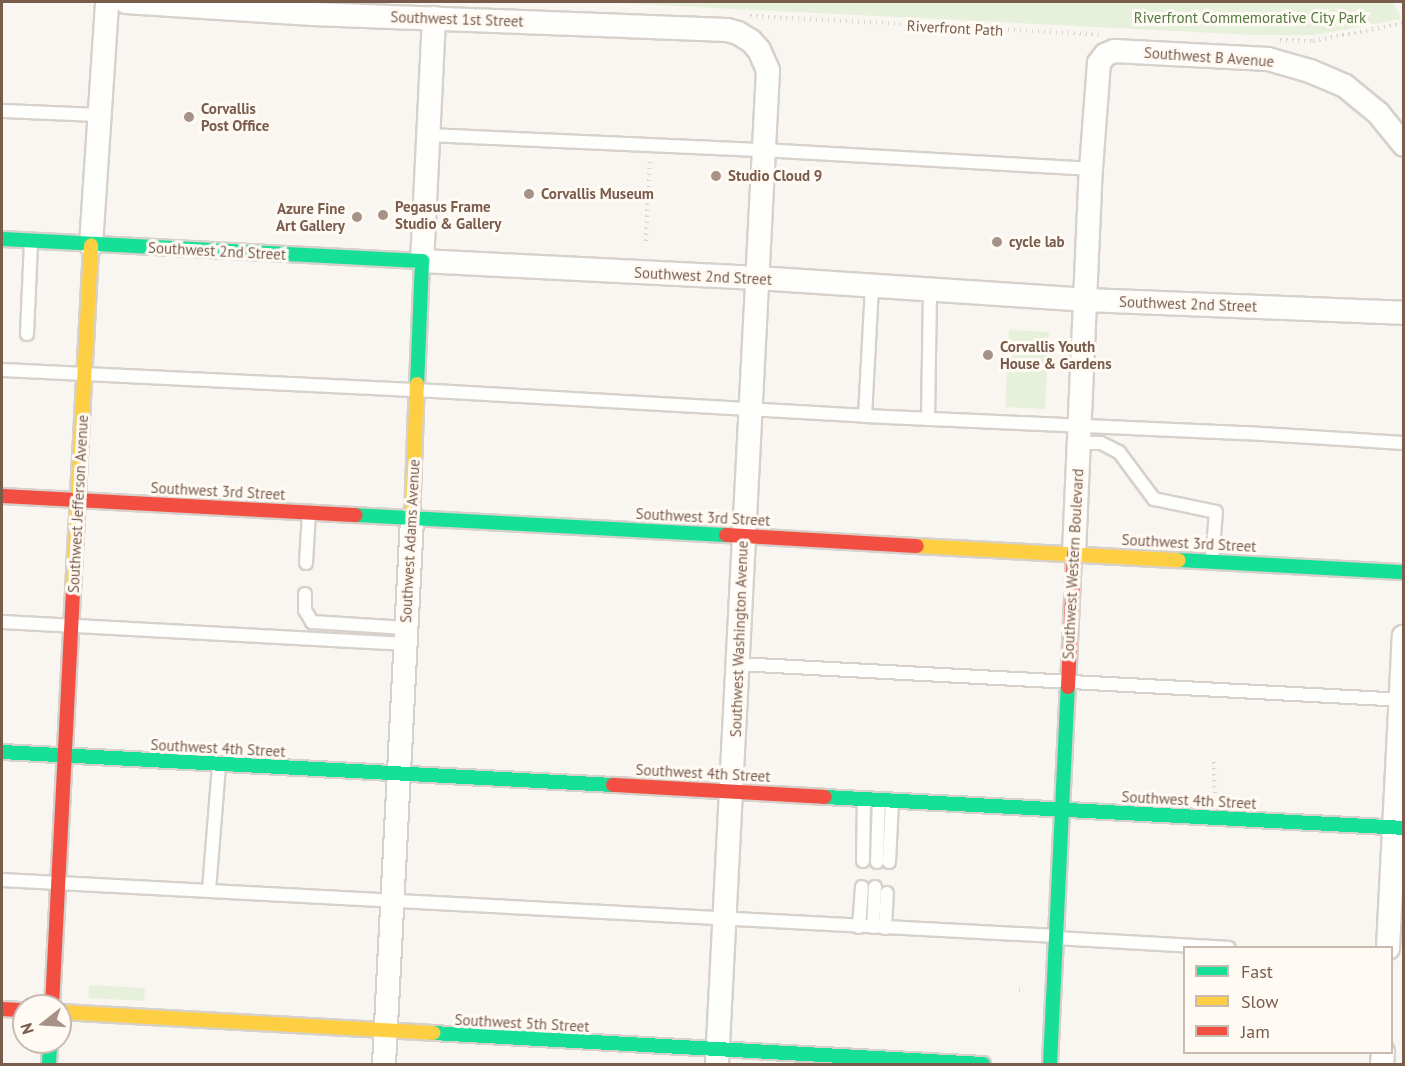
<!DOCTYPE html>
<style>
body{margin:0}
#map{position:relative;width:1405px;height:1066px;overflow:hidden;background:#f9f5f0;font-family:"PT Sans",sans-serif}
div>[style]{position:absolute}
.green>*{inset:0;background:#e7f0db;transform-origin:0 0}
.path>*{height:4px;margin-top:-2px;transform-origin:0;background:repeating-linear-gradient(90deg,#dcd5d0 0 1.5px,transparent 0 6px)}
.roads{filter:drop-shadow(2px 0 #d7d1cb) drop-shadow(-2px 0 #d7d1cb) drop-shadow(0 2px #d7d1cb) drop-shadow(0 -2px #d7d1cb)}
.lane>*{height:12px;margin:-6px;padding:0 6px;transform-origin:6px;border-radius:6px;background:#fefefd}
.street>*{height:22px;margin:-11px;padding:0 11px;transform-origin:11px;border-radius:11px;background:#fefefd}
.fast>*{height:14px;margin:-7px;padding:0 7px;transform-origin:7px;border-radius:7px;background:#16e098}
.slow>*{height:14px;margin:-7px;padding:0 7px;transform-origin:7px;border-radius:7px;background:#ffcf43}
.jam>*{height:14px;margin:-7px;padding:0 7px;transform-origin:7px;border-radius:7px;background:#f24e42}
.dots>*{width:16px;height:16px;translate:-50% -50%;box-sizing:border-box;border:3px solid #fffaf3;border-radius:50%}
span{translate:-50% -50%;white-space:nowrap;text-align:center;line-height:1.15;-webkit-text-stroke:6px #fffaf3;paint-order:stroke}
.park-label{font-size:15px;color:#537a41}
.street-label{font-size:15px;color:#7a5c4d}
.poi-label{font-size:15px;color:#7a5c4d;font-weight:700}
.left{translate:0 -50%;text-align:left}
.right{translate:-100% -50%;text-align:right}
.frame{position:absolute;inset:0;border:3px solid #7a5c4d;pointer-events:none}
.legend{position:absolute;left:1183px;top:946px;width:210px;height:108px;box-sizing:border-box;background:#fffaf3;border:2px solid #cabbb1;margin:0;padding:8px 10px;list-style:none;font-size:18px;color:#7a5c4d}
.legend li{display:flex;align-items:center;gap:12px;height:30px}
.legend b{width:30px;border:2px solid #cabbb1}
.north{position:absolute;left:12px;top:994px;width:60px;height:60px;box-sizing:border-box;background:#fffaf3;border:2px solid #cabbb1;border-radius:50%;rotate:253deg;font-size:16px;font-weight:700;line-height:24px;text-align:center;color:#7a5c4d}
.north::after{content:'';display:block;margin:auto;width:21px;height:27px;background:#a69286;clip-path:polygon(50% 0,100% 100%,50% 72%,0 100%)}
</style>
<div id="map">
<div class="green">
<i style="clip-path:polygon(597px 2px,1393px 2px,1402px 19px,1314px 35px,1255px 35px)"></i>
<i style="left:1009px;top:330px;width:40px;height:77px;rotate:3deg"></i>
<i style="left:89px;top:985px;width:56px;height:13px;rotate:3deg"></i>
</div>
<div class="path">
<i style="left:750px;top:16px;width:349px;rotate:3deg"></i>
<i style="left:1280px;top:40px;width:33px;rotate:2deg"></i>
<i style="left:1313px;top:41px;width:93px;rotate:-11.2deg"></i>
<i style="left:646px;top:241px;width:83px;rotate:-87.2deg"></i>
<i style="left:1214px;top:762px;width:31px;rotate:88deg"></i>
<i style="left:1019px;top:990px;width:4px"></i>
</div>
<div class="roads">
<div class="lane">
<i style="left:2px;top:111px;width:96px;rotate:2.4deg"></i>
<i style="left:428px;top:135px;width:336px;rotate:2.6deg"></i>
<i style="left:764px;top:150px;width:328px;rotate:3.3deg"></i>
<i style="left:27px;top:334px;width:92px;rotate:-87.5deg"></i>
<i style="left:2px;top:370px;width:416px;rotate:2.8deg"></i>
<i style="left:418px;top:390px;width:448px;rotate:3.3deg"></i>
<i style="left:865px;top:416px;width:381px;rotate:2.6deg"></i>
<i style="left:1246px;top:433px;width:158px;rotate:3.6deg"></i>
<i style="left:865px;top:416px;width:129px;rotate:-86.9deg"></i>
<i style="left:928px;top:419px;width:129px;rotate:-89.1deg"></i>
<i style="left:1079px;top:443px;width:22px"></i>
<i style="left:1101px;top:443px;width:20px;rotate:27deg"></i>
<i style="left:1119px;top:452px;width:59px;rotate:53.3deg"></i>
<i style="left:1154px;top:499px;width:63px;rotate:11.8deg"></i>
<i style="left:1216px;top:512px;width:47px;rotate:94.9deg"></i>
<i style="left:306px;top:563px;width:50px;rotate:-86.6deg"></i>
<i style="left:305px;top:594px;width:16px;rotate:90deg"></i>
<i style="left:305px;top:610px;width:14px;rotate:60deg"></i>
<i style="left:312px;top:622px;width:94px;rotate:3.7deg"></i>
<i style="left:2px;top:622px;width:404px;rotate:3.1deg"></i>
<i style="left:738px;top:664px;width:667px;rotate:3.09deg"></i>
<i style="left:863px;top:861px;width:61px;rotate:-89.1deg"></i>
<i style="left:877px;top:862px;width:62px;rotate:-88.2deg"></i>
<i style="left:889px;top:862px;width:61px;rotate:-87.2deg"></i>
<i style="left:2px;top:880px;width:1055px;rotate:3.04deg"></i>
<i style="left:209px;top:890px;width:125px;rotate:-85.4deg"></i>
<i style="left:859px;top:927px;width:40px;rotate:-85.7deg"></i>
<i style="left:873px;top:927px;width:40px;rotate:-87.1deg"></i>
<i style="left:885px;top:928px;width:35px;rotate:-87deg"></i>
<i style="left:1057px;top:938px;width:172px;rotate:3.3deg"></i>
</div>
<div class="street">
<i style="left:126px;top:2px;width:187px;rotate:3.7deg"></i>
<i style="left:313px;top:14px;width:414px;rotate:2.2deg"></i>
<i style="left:727px;top:30px;width:11px;rotate:15deg"></i>
<i style="left:738px;top:33px;width:15px;rotate:32deg"></i>
<i style="left:751px;top:41px;width:12px;rotate:48deg"></i>
<i style="left:759px;top:50px;width:22px;rotate:66deg"></i>
<i style="left:768px;top:70px;width:995px;rotate:92.94deg"></i>
<i style="left:434px;top:18px;width:243px;rotate:92.8deg"></i>
<i style="left:422px;top:261px;width:335px;rotate:2.9deg"></i>
<i style="left:757px;top:278px;width:329px;rotate:3.8deg"></i>
<i style="left:1085px;top:300px;width:319px;rotate:2.3deg"></i>
<i style="left:91px;top:245px;width:244px;rotate:-86.2deg"></i>
<i style="left:1074px;top:553px;width:384px;rotate:-87.5deg"></i>
<i style="left:1091px;top:169px;width:106px;rotate:-85.7deg"></i>
<i style="left:1099px;top:63px;width:10px;rotate:-53deg"></i>
<i style="left:1105px;top:55px;width:10px;rotate:-24deg"></i>
<i style="left:1114px;top:51px;width:154px;rotate:3deg"></i>
<i style="left:1268px;top:59px;width:44px;rotate:15.9deg"></i>
<i style="left:1310px;top:71px;width:38px;rotate:23deg"></i>
<i style="left:1345px;top:86px;width:43px;rotate:39.3deg"></i>
<i style="left:1378px;top:113px;width:41px;rotate:50.9deg"></i>
<i style="left:1388px;top:948px;width:312px;rotate:-87.1deg"></i>
<i style="left:384px;top:1064px;width:547px;rotate:-87.06deg"></i>
<i style="left:1382px;top:1064px;width:12px;rotate:-85deg"></i>
</div>
<div class="fast">
<i style="left:2px;top:239px;width:421px;rotate:3deg"></i>
<i style="left:422px;top:261px;width:123px;rotate:92.3deg"></i>
<i style="left:355px;top:515px;width:372px;rotate:3.1deg"></i>
<i style="left:1179px;top:560px;width:225px;rotate:3.1deg"></i>
<i style="left:2px;top:752px;width:612px;rotate:3.09deg"></i>
<i style="left:825px;top:797px;width:580px;rotate:3.06deg"></i>
<i style="left:433px;top:1033px;width:551px;rotate:3.23deg"></i>
<i style="left:49px;top:1064px;width:22px;rotate:-87deg"></i>
<i style="left:1050px;top:1064px;width:377px;rotate:-87.3deg"></i>
</div>
<div class="slow">
<i style="left:412px;top:518px;width:134px;rotate:-87.9deg"></i>
<i style="left:917px;top:546px;width:262px;rotate:3.1deg"></i>
<i style="left:73px;top:591px;width:346px;rotate:-87deg"></i>
<i style="left:60px;top:1012px;width:374px;rotate:3.2deg"></i>
</div>
<div class="jam">
<i style="left:2px;top:496px;width:354px;rotate:3.1deg"></i>
<i style="left:726px;top:535px;width:191px;rotate:3.3deg"></i>
<i style="left:1068px;top:687px;width:134px;rotate:-87.4deg"></i>
<i style="left:613px;top:785px;width:212px;rotate:3.2deg"></i>
<i style="left:52px;top:1006px;width:416px;rotate:-87.1deg"></i>
<i style="left:2px;top:1009px;width:22px;rotate:3deg"></i>
</div>
</div>
<div class="dots">
<i style="left:189px;top:117px;background:#a69286"></i>
<i style="left:716px;top:176px;background:#a69286"></i>
<i style="left:529px;top:194px;background:#a69286"></i>
<i style="left:383px;top:215px;background:#a69286"></i>
<i style="left:357px;top:217px;background:#a69286"></i>
<i style="left:997px;top:242px;background:#a69286"></i>
<i style="left:988px;top:355px;background:#a69286"></i>
</div>
<div class="park-label">
<span style="left:1250px;top:18px">Riverfront Commemorative City Park</span>
</div>
<div class="street-label">
<span style="left:457px;top:19px;rotate:2deg">Southwest 1st Street</span>
<span style="left:955px;top:28px;rotate:3deg">Riverfront Path</span>
<span style="left:1209px;top:57px;rotate:4deg">Southwest B Avenue</span>
<span style="left:217px;top:251px;rotate:3deg">Southwest 2nd Street</span>
<span style="left:703px;top:276px;rotate:3deg">Southwest 2nd Street</span>
<span style="left:1188px;top:304px;rotate:2deg">Southwest 2nd Street</span>
<span style="left:218px;top:491px;rotate:3deg">Southwest 3rd Street</span>
<span style="left:78px;top:504px;rotate:-87deg">Southwest Jefferson Avenue</span>
<span style="left:703px;top:517px;rotate:3deg">Southwest 3rd Street</span>
<span style="left:410px;top:541px;rotate:-87deg">Southwest Adams Avenue</span>
<span style="left:1189px;top:543px;rotate:3deg">Southwest 3rd Street</span>
<span style="left:1073px;top:564px;rotate:-87deg">Southwest Western Boulevard</span>
<span style="left:739px;top:639px;rotate:-88deg">Southwest Washington Avenue</span>
<span style="left:218px;top:748px;rotate:3deg">Southwest 4th Street</span>
<span style="left:703px;top:773px;rotate:3deg">Southwest 4th Street</span>
<span style="left:1189px;top:800px;rotate:3deg">Southwest 4th Street</span>
<span style="left:522px;top:1023px;rotate:3deg">Southwest 5th Street</span>
</div>
<div class="poi-label">
<span class="left" style="left:201px;top:117px">Corvallis<br>Post Office</span>
<span class="left" style="left:728px;top:176px">Studio Cloud 9</span>
<span class="left" style="left:541px;top:194px">Corvallis Museum</span>
<span class="left" style="left:395px;top:215px">Pegasus Frame<br>Studio &amp; Gallery</span>
<span class="right" style="left:345px;top:217px">Azure Fine<br>Art Gallery</span>
<span class="left" style="left:1009px;top:242px">cycle lab</span>
<span class="left" style="left:1000px;top:355px">Corvallis Youth<br>House &amp; Gardens</span>
</div>
<div class="frame"></div>
<ul class="legend">
<li><b style="height:8px;background:#16e098"></b>Fast</li>
<li><b style="height:8px;background:#ffcf43"></b>Slow</li>
<li><b style="height:8px;background:#f24e42"></b>Jam</li>
</ul>
<div class="north">N</div>
</div>
